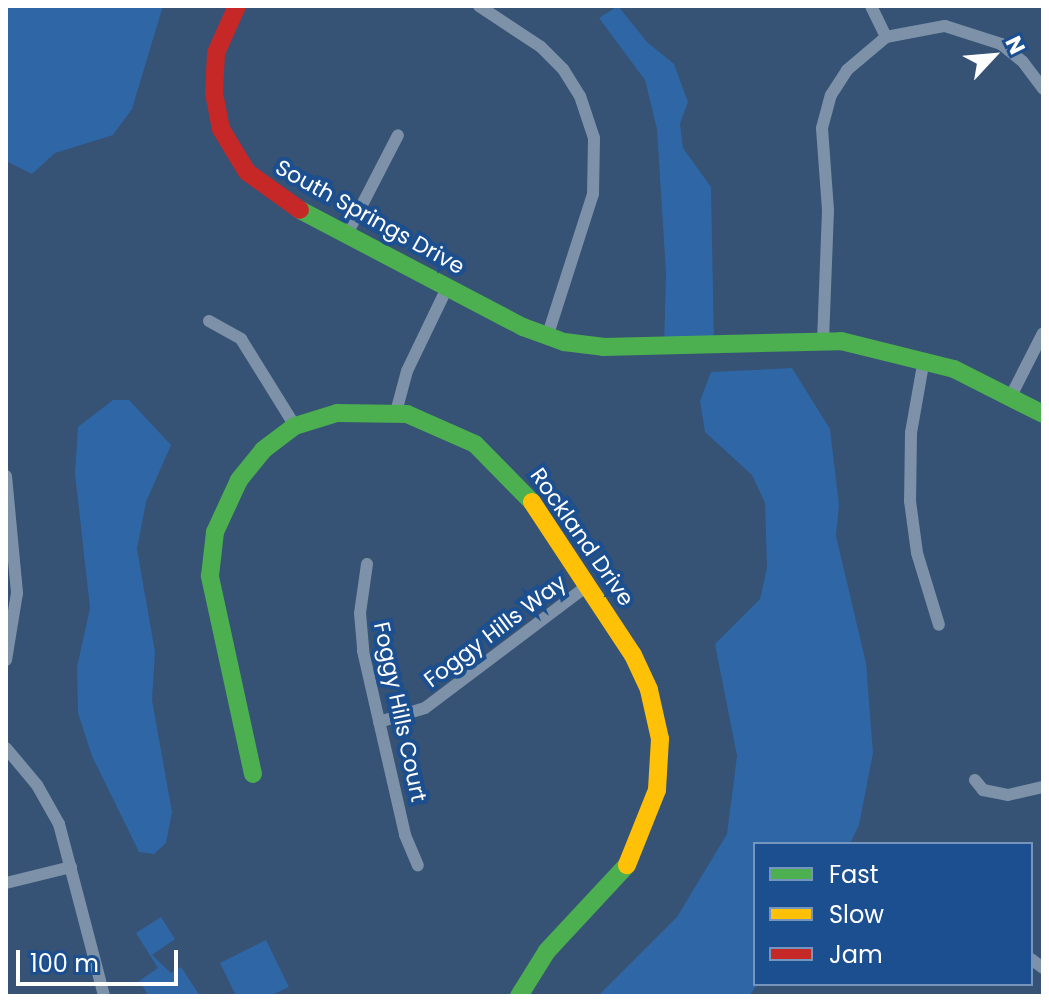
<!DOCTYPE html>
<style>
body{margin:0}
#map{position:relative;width:1049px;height:1002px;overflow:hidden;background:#365274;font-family:Poppins,sans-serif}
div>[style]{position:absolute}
.green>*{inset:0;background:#2f66a5}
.street>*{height:12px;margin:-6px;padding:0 6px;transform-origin:6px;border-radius:6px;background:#7d92a8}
.fast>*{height:18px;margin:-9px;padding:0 9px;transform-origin:9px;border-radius:9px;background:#4caf50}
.slow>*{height:18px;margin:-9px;padding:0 9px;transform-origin:9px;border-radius:9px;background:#ffc107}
.jam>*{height:18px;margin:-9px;padding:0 9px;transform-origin:9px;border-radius:9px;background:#c62828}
span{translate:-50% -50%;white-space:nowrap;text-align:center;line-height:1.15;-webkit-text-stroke:8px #1b4f8f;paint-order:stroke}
.street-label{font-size:22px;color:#fff}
.frame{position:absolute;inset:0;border:8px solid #fff;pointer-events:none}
.legend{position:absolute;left:753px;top:842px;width:280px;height:144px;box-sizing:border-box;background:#1b4f8f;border:2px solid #7695bc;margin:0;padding:10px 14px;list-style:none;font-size:24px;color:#fff}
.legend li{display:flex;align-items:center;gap:16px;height:40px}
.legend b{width:40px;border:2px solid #7695bc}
.north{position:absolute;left:953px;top:16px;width:80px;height:80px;-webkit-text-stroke:6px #1b4f8f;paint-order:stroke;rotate:64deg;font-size:22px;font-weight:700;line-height:32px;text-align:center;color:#fff}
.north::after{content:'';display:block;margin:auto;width:28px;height:36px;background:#fff;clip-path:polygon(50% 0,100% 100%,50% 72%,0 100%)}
.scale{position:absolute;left:16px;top:950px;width:162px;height:36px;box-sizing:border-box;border:4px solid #fff;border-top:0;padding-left:10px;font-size:24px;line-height:28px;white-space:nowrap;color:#fff;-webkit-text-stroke:6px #1b4f8f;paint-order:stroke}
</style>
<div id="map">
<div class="green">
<i style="clip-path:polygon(6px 6px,163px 6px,132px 109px,113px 135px,55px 153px,32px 174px,6px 161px)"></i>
<i style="clip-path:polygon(618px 6px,647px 42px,674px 64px,688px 102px,680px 124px,683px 148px,711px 187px,714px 345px,664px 347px,666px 273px,657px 129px,645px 80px,599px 18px)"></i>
<i style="clip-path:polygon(792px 368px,830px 429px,839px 505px,836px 536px,866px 663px,873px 753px,859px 825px,850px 844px,755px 844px,758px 984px,749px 996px,598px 996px,677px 917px,727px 834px,737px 756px,715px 644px,760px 599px,767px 568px,765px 503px,752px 475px,705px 432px,700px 401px,711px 372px)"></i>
<i style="clip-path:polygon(113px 400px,129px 400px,171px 445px,146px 502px,137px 549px,155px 652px,152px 700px,172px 812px,166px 843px,154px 854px,139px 852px,92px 756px,78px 713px,77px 667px,90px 608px,75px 473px,78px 427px)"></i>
<i style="clip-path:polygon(161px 917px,175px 939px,152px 955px,171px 973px,181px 967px,200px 996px,149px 996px,139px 981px,158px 968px,136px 933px)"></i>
<i style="clip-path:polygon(266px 940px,289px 987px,270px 996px,236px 996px,220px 963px)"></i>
</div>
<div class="street">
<i style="left:479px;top:6px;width:74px;rotate:33.5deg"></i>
<i style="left:541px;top:47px;width:31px;rotate:45deg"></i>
<i style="left:563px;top:69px;width:32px;rotate:58deg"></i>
<i style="left:580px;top:96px;width:44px;rotate:71.6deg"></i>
<i style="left:594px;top:138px;width:56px;rotate:91deg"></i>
<i style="left:593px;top:194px;width:150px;rotate:107.8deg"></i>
<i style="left:871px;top:6px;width:34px;rotate:64deg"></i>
<i style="left:347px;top:234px;width:111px;rotate:-62.7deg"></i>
<i style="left:209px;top:321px;width:37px;rotate:29deg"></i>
<i style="left:241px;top:339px;width:102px;rotate:58.2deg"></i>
<i style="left:823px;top:341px;width:131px;rotate:-87.8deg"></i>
<i style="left:828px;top:210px;width:82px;rotate:-94.2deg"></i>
<i style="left:822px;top:128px;width:34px;rotate:-75deg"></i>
<i style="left:831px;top:95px;width:30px;rotate:-57deg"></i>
<i style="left:847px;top:70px;width:51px;rotate:-40.2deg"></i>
<i style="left:886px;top:37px;width:60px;rotate:-10.6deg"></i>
<i style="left:945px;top:26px;width:59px;rotate:17.8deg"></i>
<i style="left:1001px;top:44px;width:28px;rotate:39deg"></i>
<i style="left:1023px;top:62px;width:34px;rotate:53deg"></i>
<i style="left:924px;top:359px;width:75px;rotate:100deg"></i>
<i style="left:911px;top:433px;width:68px;rotate:90.8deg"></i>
<i style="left:910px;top:501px;width:52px;rotate:82.3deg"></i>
<i style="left:917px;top:553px;width:75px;rotate:73deg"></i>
<i style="left:1012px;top:394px;width:68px;rotate:-63.1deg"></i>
<i style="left:396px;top:412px;width:42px;rotate:-75deg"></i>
<i style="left:407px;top:371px;width:92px;rotate:-64.3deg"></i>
<i style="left:6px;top:476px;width:118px;rotate:84.6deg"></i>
<i style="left:17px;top:593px;width:68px;rotate:99.3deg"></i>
<i style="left:367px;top:564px;width:49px;rotate:98.1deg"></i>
<i style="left:360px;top:613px;width:38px;rotate:85deg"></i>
<i style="left:363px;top:651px;width:189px;rotate:77.1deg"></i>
<i style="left:405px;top:835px;width:33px;rotate:67deg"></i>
<i style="left:379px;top:722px;width:48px;rotate:-16.9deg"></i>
<i style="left:425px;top:708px;width:204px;rotate:-37deg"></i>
<i style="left:6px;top:748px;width:48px;rotate:50deg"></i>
<i style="left:37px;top:785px;width:45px;rotate:60.6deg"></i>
<i style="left:59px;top:824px;width:178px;rotate:75.3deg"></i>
<i style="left:975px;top:780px;width:13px;rotate:51deg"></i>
<i style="left:983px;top:790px;width:25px;rotate:11deg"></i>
<i style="left:1008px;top:795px;width:36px;rotate:-13deg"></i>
<i style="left:6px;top:883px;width:67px;rotate:-13.8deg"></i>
<i style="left:1031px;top:959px;width:15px;rotate:37deg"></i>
</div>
<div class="fast">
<i style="left:300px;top:210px;width:252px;rotate:27.7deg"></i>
<i style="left:523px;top:327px;width:44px;rotate:20.1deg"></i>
<i style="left:564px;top:342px;width:39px;rotate:7deg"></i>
<i style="left:603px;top:347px;width:238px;rotate:-1.4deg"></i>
<i style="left:841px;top:341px;width:116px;rotate:13.9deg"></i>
<i style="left:954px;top:369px;width:100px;rotate:26.8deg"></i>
<i style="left:253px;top:774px;width:203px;rotate:-102.3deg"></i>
<i style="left:210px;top:576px;width:44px;rotate:-83.5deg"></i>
<i style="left:215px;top:532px;width:57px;rotate:-65.2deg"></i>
<i style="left:239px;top:480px;width:38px;rotate:-51deg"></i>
<i style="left:263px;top:450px;width:40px;rotate:-37deg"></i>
<i style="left:295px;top:426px;width:44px;rotate:-17.2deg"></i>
<i style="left:337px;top:413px;width:70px;rotate:0.8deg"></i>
<i style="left:407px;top:414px;width:74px;rotate:23.8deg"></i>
<i style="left:475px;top:444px;width:81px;rotate:45.5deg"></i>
<i style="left:519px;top:996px;width:53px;rotate:-58.1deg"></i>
<i style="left:547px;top:951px;width:117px;rotate:-47.1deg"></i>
</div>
<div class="slow">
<i style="left:532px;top:502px;width:183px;rotate:56.6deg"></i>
<i style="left:633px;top:655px;width:38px;rotate:65deg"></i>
<i style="left:649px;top:690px;width:50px;rotate:77.3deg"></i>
<i style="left:660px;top:739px;width:51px;rotate:93.4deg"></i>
<i style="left:657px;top:790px;width:81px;rotate:111.8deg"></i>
</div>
<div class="jam">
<i style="left:237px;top:6px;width:51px;rotate:114.1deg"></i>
<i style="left:216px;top:53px;width:40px;rotate:92.9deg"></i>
<i style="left:214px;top:93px;width:37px;rotate:79deg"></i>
<i style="left:221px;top:129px;width:50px;rotate:58.8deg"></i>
<i style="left:247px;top:172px;width:65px;rotate:35.6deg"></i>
</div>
<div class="street-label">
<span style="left:370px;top:217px;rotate:29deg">South Springs Drive</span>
<span style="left:582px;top:537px;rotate:55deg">Rockland Drive</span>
<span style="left:495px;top:631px;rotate:-37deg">Foggy Hills Way</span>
<span style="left:400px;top:712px;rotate:78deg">Foggy Hills Court</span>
</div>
<div class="frame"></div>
<ul class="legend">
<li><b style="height:10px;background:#4caf50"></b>Fast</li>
<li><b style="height:10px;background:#ffc107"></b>Slow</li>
<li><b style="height:10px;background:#c62828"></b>Jam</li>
</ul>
<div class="north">N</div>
<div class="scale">100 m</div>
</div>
